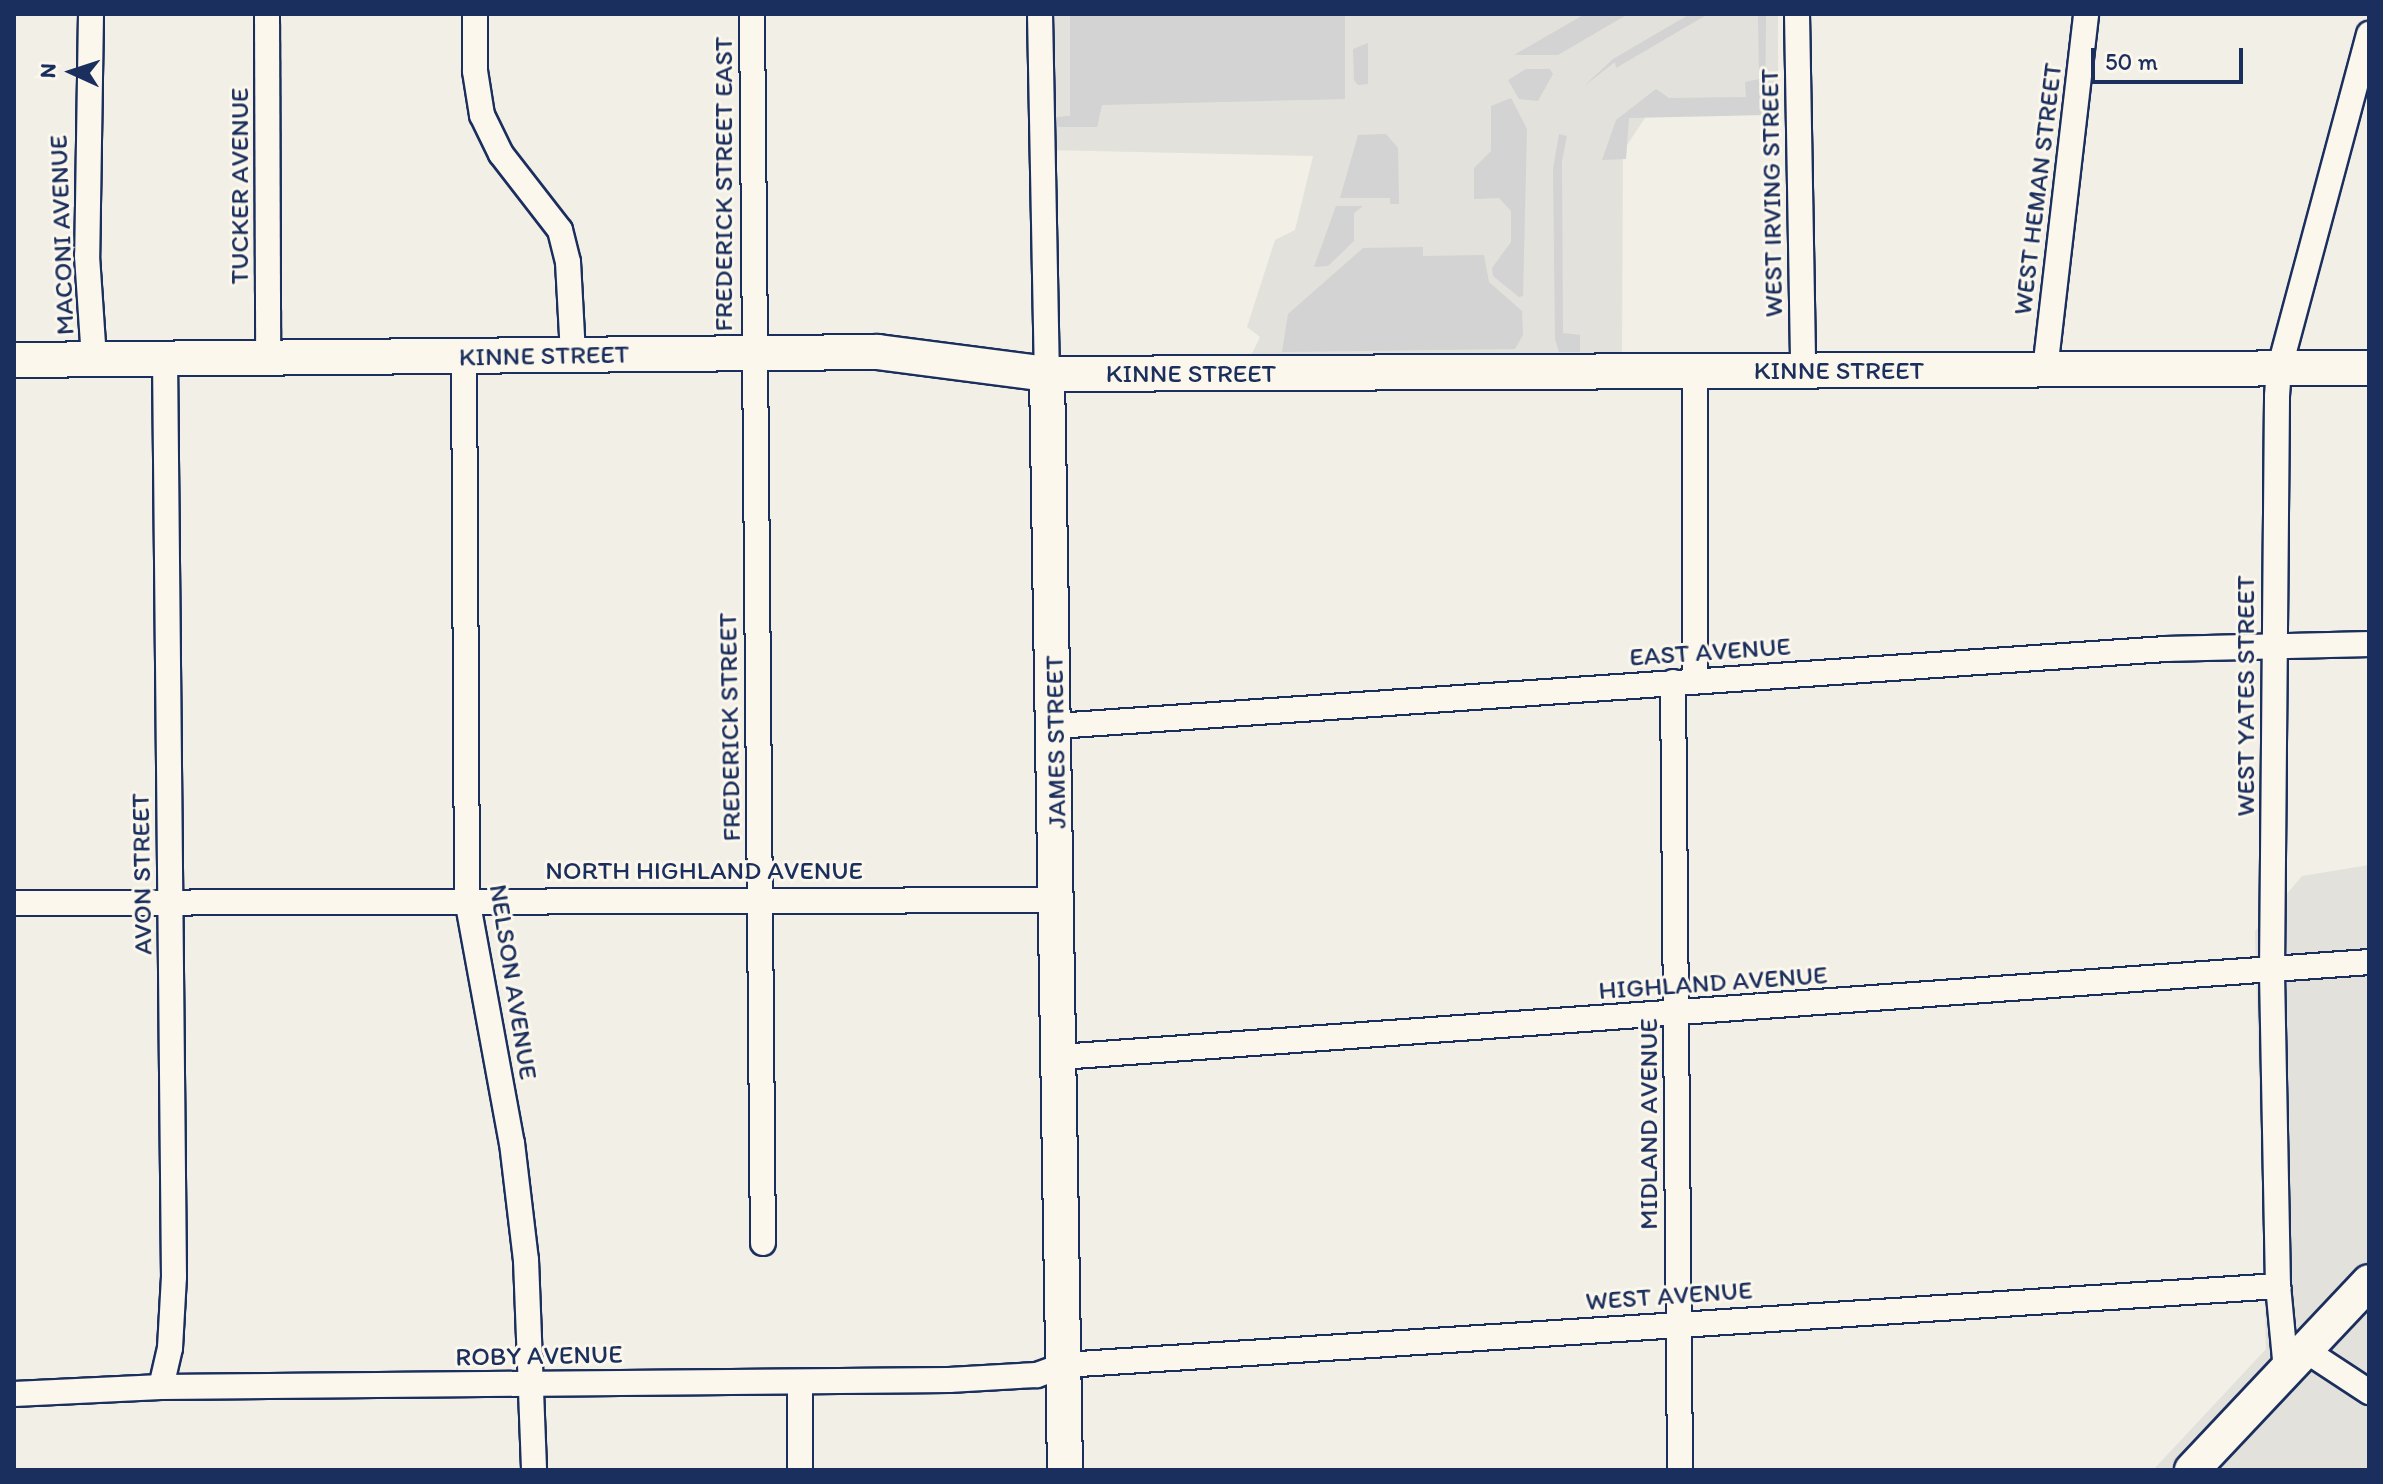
<!DOCTYPE html>
<style>
body{margin:0}
#map{position:relative;width:2383px;height:1484px;overflow:hidden;background:#f2efe6;font-family:Itim,sans-serif}
div>[style]{position:absolute}
.built>*{inset:0;background:#e2e1dc}
.green>*{inset:0;background:#d2d3d2}
.roads{filter:drop-shadow(2px 0 #1b2f5e) drop-shadow(-2px 0 #1b2f5e) drop-shadow(0 2px #1b2f5e) drop-shadow(0 -2px #1b2f5e)}
.street>*{height:24px;margin:-12px;padding:0 12px;transform-origin:12px;border-radius:12px;background:#fbf7ec}
.secondary>*{height:34px;margin:-17px;padding:0 17px;transform-origin:17px;border-radius:17px;background:#fbf7ec}
span{translate:-50% -50%;white-space:nowrap;text-align:center;line-height:1.15;-webkit-text-stroke:6px #fbf7ec;paint-order:stroke}
.street-label{font-size:26px;color:#1b2f5e}
.frame{position:absolute;inset:0;border:16px solid #1b2f5e;pointer-events:none}
.north{position:absolute;left:32px;top:32px;width:80px;height:80px;-webkit-text-stroke:6px #fbf7ec;paint-order:stroke;rotate:273deg;font-size:22px;font-weight:700;line-height:32px;text-align:center;color:#1b2f5e}
.north::after{content:'';display:block;margin:auto;width:28px;height:36px;background:#1b2f5e;clip-path:polygon(50% 0,100% 100%,50% 72%,0 100%)}
.scale{position:absolute;left:2091px;top:48px;width:152px;height:36px;box-sizing:border-box;border:4px solid #1b2f5e;border-top:0;padding-left:10px;font-size:24px;line-height:28px;white-space:nowrap;color:#1b2f5e;-webkit-text-stroke:6px #fbf7ec;paint-order:stroke}
</style>
<div id="map">
<div class="built">
<i style="clip-path:polygon(1048px 14px,1778px 14px,1778px 103px,1651px 109px,1623px 151px,1622px 362px,1247px 364px,1260px 337px,1247px 327px,1275px 240px,1295px 230px,1313px 156px,1048px 150px)"></i>
<i style="clip-path:polygon(2369px 865px,2369px 1470px,2153px 1470px,2266px 1349px,2255px 931px,2302px 876px)"></i>
</div>
<div class="green">
<i style="clip-path:polygon(1070px 14px,1345px 14px,1345px 99px,1102px 105px,1097px 127px,1058px 127px,1053px 117px,1070px 116px)"></i>
<i style="clip-path:polygon(1585px 14px,1628px 14px,1558px 55px,1514px 55px)"></i>
<i style="clip-path:polygon(1690px 14px,1708px 14px,1616px 68px,1615px 62px,1584px 86px,1613px 59px)"></i>
<i style="clip-path:polygon(1758px 14px,1766px 14px,1765px 115px,1629px 118px,1626px 159px,1602px 160px,1616px 120px,1656px 89px,1669px 98px,1746px 97px,1745px 82px,1759px 79px)"></i>
<i style="clip-path:polygon(1368px 43px,1368px 84px,1358px 85px,1354px 80px,1353px 49px)"></i>
<i style="clip-path:polygon(1526px 69px,1550px 69px,1553px 74px,1538px 101px,1519px 99px,1508px 80px)"></i>
<i style="clip-path:polygon(1511px 98px,1527px 129px,1523px 296px,1519px 297px,1493px 276px,1492px 268px,1511px 242px,1511px 211px,1499px 198px,1474px 199px,1474px 168px,1491px 151px,1491px 106px)"></i>
<i style="clip-path:polygon(1386px 134px,1398px 148px,1399px 204px,1390px 204px,1390px 198px,1340px 198px,1358px 135px)"></i>
<i style="clip-path:polygon(1559px 134px,1567px 136px,1562px 161px,1563px 333px,1580px 335px,1580px 352px,1559px 352px,1555px 339px,1553px 169px)"></i>
<i style="clip-path:polygon(1336px 206px,1363px 206px,1354px 213px,1354px 241px,1328px 266px,1314px 267px)"></i>
<i style="clip-path:polygon(1423px 247px,1423px 256px,1484px 255px,1489px 282px,1522px 311px,1523px 335px,1515px 349px,1282px 352px,1288px 314px,1363px 248px)"></i>
</div>
<div class="roads">
<div class="street">
<i style="left:91px;top:14px;width:242px;rotate:90.9deg"></i>
<i style="left:87px;top:256px;width:103px;rotate:86.1deg"></i>
<i style="left:267px;top:14px;width:344px;rotate:89.8deg"></i>
<i style="left:475px;top:14px;width:57px;rotate:90deg"></i>
<i style="left:475px;top:71px;width:45px;rotate:81deg"></i>
<i style="left:482px;top:115px;width:43px;rotate:64deg"></i>
<i style="left:501px;top:154px;width:96px;rotate:52.2deg"></i>
<i style="left:560px;top:230px;width:33px;rotate:76deg"></i>
<i style="left:568px;top:262px;width:93px;rotate:86.9deg"></i>
<i style="left:752px;top:14px;width:1229px;rotate:89.49deg"></i>
<i style="left:1040px;top:14px;width:360px;rotate:88.9deg"></i>
<i style="left:1797px;top:14px;width:357px;rotate:89deg"></i>
<i style="left:464px;top:356px;width:543px;rotate:89.68deg"></i>
<i style="left:467px;top:899px;width:248px;rotate:79.6deg"></i>
<i style="left:512px;top:1143px;width:118px;rotate:83.2deg"></i>
<i style="left:526px;top:1260px;width:210px;rotate:87.8deg"></i>
<i style="left:2045px;top:370px;width:358px;rotate:-83.4deg"></i>
<i style="left:1695px;top:681px;width:309px;rotate:-90deg"></i>
<i style="left:1673px;top:682px;width:788px;rotate:89.49deg"></i>
<i style="left:1056px;top:726px;width:1113px;rotate:-3.97deg"></i>
<i style="left:2166px;top:649px;width:203px;rotate:-1.4deg"></i>
<i style="left:14px;top:903px;width:1044px;rotate:-0.16deg"></i>
<i style="left:1060px;top:1057px;width:1312px;rotate:-4.15deg"></i>
<i style="left:2305px;top:1350px;width:77px;rotate:33.3deg"></i>
<i style="left:2286px;top:1370px;width:84px;rotate:-95.4deg"></i>
<i style="left:2278px;top:1286px;width:314px;rotate:-91.1deg"></i>
<i style="left:2272px;top:972px;width:576px;rotate:-89.5deg"></i>
<i style="left:2277px;top:396px;width:26px;rotate:-86deg"></i>
<i style="left:2279px;top:370px;width:348px;rotate:-75deg"></i>
<i style="left:161px;top:1387px;width:40px;rotate:-77deg"></i>
<i style="left:170px;top:1348px;width:71px;rotate:-86.8deg"></i>
<i style="left:174px;top:1277px;width:918px;rotate:-90.56deg"></i>
<i style="left:14px;top:1394px;width:147px;rotate:-2.7deg"></i>
<i style="left:161px;top:1387px;width:788px;rotate:-0.51deg"></i>
<i style="left:949px;top:1380px;width:88px;rotate:-3.3deg"></i>
<i style="left:1037px;top:1375px;width:29px;rotate:-20deg"></i>
<i style="left:1064px;top:1365px;width:1217px;rotate:-3.72deg"></i>
<i style="left:800px;top:1470px;width:88px;rotate:-90deg"></i>
</div>
<div class="secondary">
<i style="left:14px;top:360px;width:864px;rotate:-0.53deg"></i>
<i style="left:878px;top:352px;width:170px;rotate:7.4deg"></i>
<i style="left:1047px;top:374px;width:1322px;rotate:-0.26deg"></i>
<i style="left:1047px;top:374px;width:1096px;rotate:89.06deg"></i>
<i style="left:2192px;top:1470px;width:258px;rotate:-46.7deg"></i>
</div>
</div>
<div class="street-label">
<span style="left:724px;top:184px;rotate:-90deg">FREDERICK STREET EAST</span>
<span style="left:240px;top:186px;rotate:-90deg">TUCKER AVENUE</span>
<span style="left:2038px;top:189px;rotate:-83deg">WEST HEMAN STREET</span>
<span style="left:1772px;top:193px;rotate:-91deg">WEST IRVING STREET</span>
<span style="left:62px;top:235px;rotate:-92deg">MACONI AVENUE</span>
<span style="left:544px;top:356px;rotate:-1deg">KINNE STREET</span>
<span style="left:1839px;top:371px">KINNE STREET</span>
<span style="left:1191px;top:374px">KINNE STREET</span>
<span style="left:1710px;top:652px;rotate:-4deg">EAST AVENUE</span>
<span style="left:2246px;top:696px;rotate:-90deg">WEST YATES STREET</span>
<span style="left:730px;top:727px;rotate:-91deg">FREDERICK STREET</span>
<span style="left:1056px;top:742px;rotate:-91deg">JAMES STREET</span>
<span style="left:704px;top:871px">NORTH HIGHLAND AVENUE</span>
<span style="left:142px;top:874px;rotate:-91deg">AVON STREET</span>
<span style="left:513px;top:982px;rotate:81deg">NELSON AVENUE</span>
<span style="left:1713px;top:983px;rotate:-4deg">HIGHLAND AVENUE</span>
<span style="left:1649px;top:1124px;rotate:-90deg">MIDLAND AVENUE</span>
<span style="left:1669px;top:1296px;rotate:-4deg">WEST AVENUE</span>
<span style="left:539px;top:1356px;rotate:-1deg">ROBY AVENUE</span>
</div>
<div class="frame"></div>
<div class="north">N</div>
<div class="scale">50 m</div>
</div>
